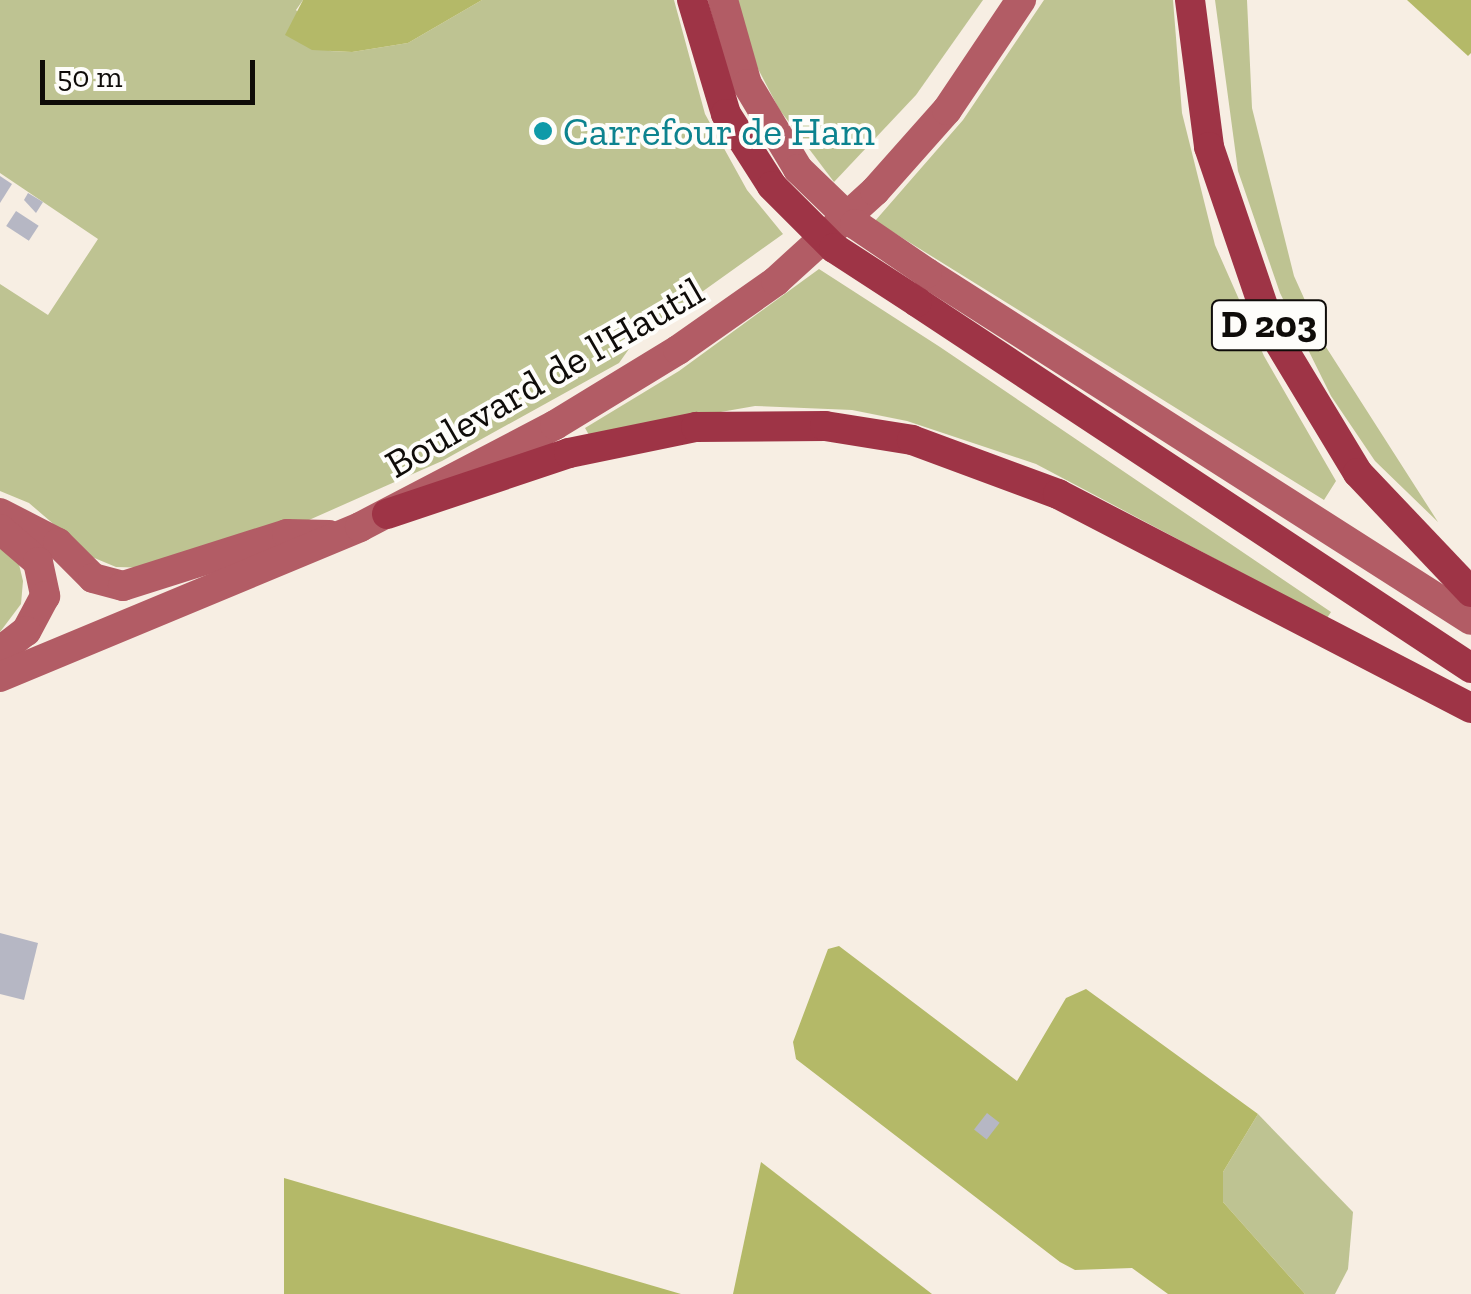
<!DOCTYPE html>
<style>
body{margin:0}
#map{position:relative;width:1471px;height:1294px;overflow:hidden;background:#f7eee3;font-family:"Zilla Slab",serif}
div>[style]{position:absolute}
.green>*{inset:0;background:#bec392}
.forest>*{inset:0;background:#b4b968}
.building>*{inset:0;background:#b6b7c4;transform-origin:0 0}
.secondary>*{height:30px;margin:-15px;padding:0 15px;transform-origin:15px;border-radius:15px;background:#b25c65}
.primary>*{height:30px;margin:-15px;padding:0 15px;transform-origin:15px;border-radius:15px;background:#9e3446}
.secondary-bridge>*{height:30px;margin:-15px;padding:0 15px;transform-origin:15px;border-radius:15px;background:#b25c65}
.primary-bridge>*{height:30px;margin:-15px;padding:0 15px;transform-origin:15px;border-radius:15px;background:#9e3446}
.dots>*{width:28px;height:28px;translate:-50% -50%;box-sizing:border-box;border:5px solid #fefdfa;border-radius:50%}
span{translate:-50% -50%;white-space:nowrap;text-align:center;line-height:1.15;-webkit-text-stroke:8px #fefdfa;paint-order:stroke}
.shield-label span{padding:2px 8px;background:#fefdfa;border:2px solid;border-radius:8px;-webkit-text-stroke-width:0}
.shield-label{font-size:38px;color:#0f0c09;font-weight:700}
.culture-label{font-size:40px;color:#0d838f}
.left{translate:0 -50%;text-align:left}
.street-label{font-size:40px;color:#0f0c09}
.scale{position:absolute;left:40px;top:60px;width:215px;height:45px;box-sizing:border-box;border:5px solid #0f0c09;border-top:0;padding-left:12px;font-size:30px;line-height:35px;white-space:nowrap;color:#0f0c09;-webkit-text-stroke:8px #fefdfa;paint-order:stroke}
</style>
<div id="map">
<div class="green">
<i style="clip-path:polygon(0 0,303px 0,296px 10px,330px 51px,352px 52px,408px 43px,482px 0,674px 0,705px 114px,747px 190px,783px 234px,636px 339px,619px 363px,442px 461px,309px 520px,153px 568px,116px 567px,92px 557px,29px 503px,0 491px,0 284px,48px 315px,98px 239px,0 173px)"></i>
<i style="clip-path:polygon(737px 0,983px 0,916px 95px,834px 182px,779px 109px,757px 67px)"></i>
<i style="clip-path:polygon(1044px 0,1173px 0,1182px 113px,1215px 245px,1264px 356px,1336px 481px,1324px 500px,875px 221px,963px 120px)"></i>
<i style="clip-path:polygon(1215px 0,1247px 0,1252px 108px,1294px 276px,1326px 347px,1438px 522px,1375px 461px,1331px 396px,1280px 293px,1238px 171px)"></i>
<i style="clip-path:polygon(819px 269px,940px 347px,1331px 612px,1327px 618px,1036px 464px,907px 421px,852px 410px,755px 406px,589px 435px,585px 428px,679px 371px)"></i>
<i style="clip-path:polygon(0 543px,17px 556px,23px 581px,21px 604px,0 632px)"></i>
<i style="clip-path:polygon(1258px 1114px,1353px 1212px,1348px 1269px,1335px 1294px,1305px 1294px,1223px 1202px,1223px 1172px)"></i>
</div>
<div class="forest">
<i style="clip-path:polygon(303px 0,482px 0,408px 43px,352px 52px,312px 50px,285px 35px)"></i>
<i style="clip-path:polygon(1407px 0,1471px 0,1471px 53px,1468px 56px)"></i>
<i style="clip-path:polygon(839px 946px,1017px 1081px,1066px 998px,1086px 989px,1258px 1114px,1223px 1172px,1223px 1202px,1305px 1294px,1168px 1294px,1132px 1268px,1075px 1270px,1060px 1262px,796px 1059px,793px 1042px,828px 949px)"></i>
<i style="clip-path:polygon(761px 1162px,932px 1294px,733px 1294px)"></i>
<i style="clip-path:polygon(284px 1178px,681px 1294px,284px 1294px)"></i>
</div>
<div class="building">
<i style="clip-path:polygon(0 176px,12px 184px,0 203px)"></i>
<i style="clip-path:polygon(28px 193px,43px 202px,36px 213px,24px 200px)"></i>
<i style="left:16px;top:211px;width:27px;height:18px;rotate:33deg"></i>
<i style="clip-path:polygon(0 933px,38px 943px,24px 1000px,0 994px)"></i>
<i style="left:987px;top:1113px;width:16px;height:21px;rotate:38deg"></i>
</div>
<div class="secondary">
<i style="left:723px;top:0;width:87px;rotate:74.1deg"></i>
<i style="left:747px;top:84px;width:99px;rotate:59deg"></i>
<i style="left:927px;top:273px;width:645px;rotate:32.53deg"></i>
<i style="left:0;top:513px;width:65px;rotate:27.3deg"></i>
<i style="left:58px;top:543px;width:49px;rotate:45deg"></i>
<i style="left:93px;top:578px;width:31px;rotate:15deg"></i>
<i style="left:123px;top:586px;width:172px;rotate:-17.6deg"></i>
<i style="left:287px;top:534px;width:42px;rotate:1.4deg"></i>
<i style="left:0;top:529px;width:50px;rotate:41deg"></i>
<i style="left:38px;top:562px;width:35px;rotate:78deg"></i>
<i style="left:45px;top:596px;width:40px;rotate:118deg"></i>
<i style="left:26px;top:631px;width:33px;rotate:142deg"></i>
<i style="left:0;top:677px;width:390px;rotate:-22.6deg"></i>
<i style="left:360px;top:527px;width:220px;rotate:-27.6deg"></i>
<i style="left:555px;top:425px;width:144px;rotate:-31.4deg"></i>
<i style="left:678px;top:350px;width:120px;rotate:-35.1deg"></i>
<i style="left:776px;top:281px;width:134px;rotate:-42.3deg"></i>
<i style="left:875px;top:191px;width:108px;rotate:-48.4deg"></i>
<i style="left:947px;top:110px;width:133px;rotate:-56.1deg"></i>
</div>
<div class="primary">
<i style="left:692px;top:0;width:119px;rotate:73.4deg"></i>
<i style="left:726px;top:114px;width:85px;rotate:57.4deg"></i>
<i style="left:1190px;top:0;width:148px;rotate:82.6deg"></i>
<i style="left:1209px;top:147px;width:192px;rotate:71.2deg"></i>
<i style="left:1271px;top:329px;width:168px;rotate:58.9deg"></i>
<i style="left:1358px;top:473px;width:164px;rotate:46.5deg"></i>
<i style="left:917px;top:302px;width:664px;rotate:33.45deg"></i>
<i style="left:387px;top:514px;width:192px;rotate:-18.5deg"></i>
<i style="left:569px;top:453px;width:130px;rotate:-11.6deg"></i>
<i style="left:696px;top:427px;width:129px;rotate:-0.4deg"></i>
<i style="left:825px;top:426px;width:88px;rotate:9.1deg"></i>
<i style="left:912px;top:440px;width:156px;rotate:20.3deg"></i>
<i style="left:1058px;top:494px;width:465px;rotate:27.4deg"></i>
</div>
<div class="secondary-bridge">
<i style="left:798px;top:169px;width:79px;rotate:44deg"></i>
<i style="left:855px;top:224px;width:87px;rotate:34.2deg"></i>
</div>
<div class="primary-bridge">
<i style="left:772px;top:186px;width:88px;rotate:45deg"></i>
<i style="left:834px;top:248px;width:99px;rotate:33deg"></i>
</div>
<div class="dots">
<i style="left:543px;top:131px;background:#0f9aa8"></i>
</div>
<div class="shield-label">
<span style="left:1269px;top:325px">D 203</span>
</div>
<div class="culture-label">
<span class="left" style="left:563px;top:131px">Carrefour de Ham</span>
</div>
<div class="street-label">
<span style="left:544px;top:377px;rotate:-30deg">Boulevard de l'Hautil</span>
</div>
<div class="scale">50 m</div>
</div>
